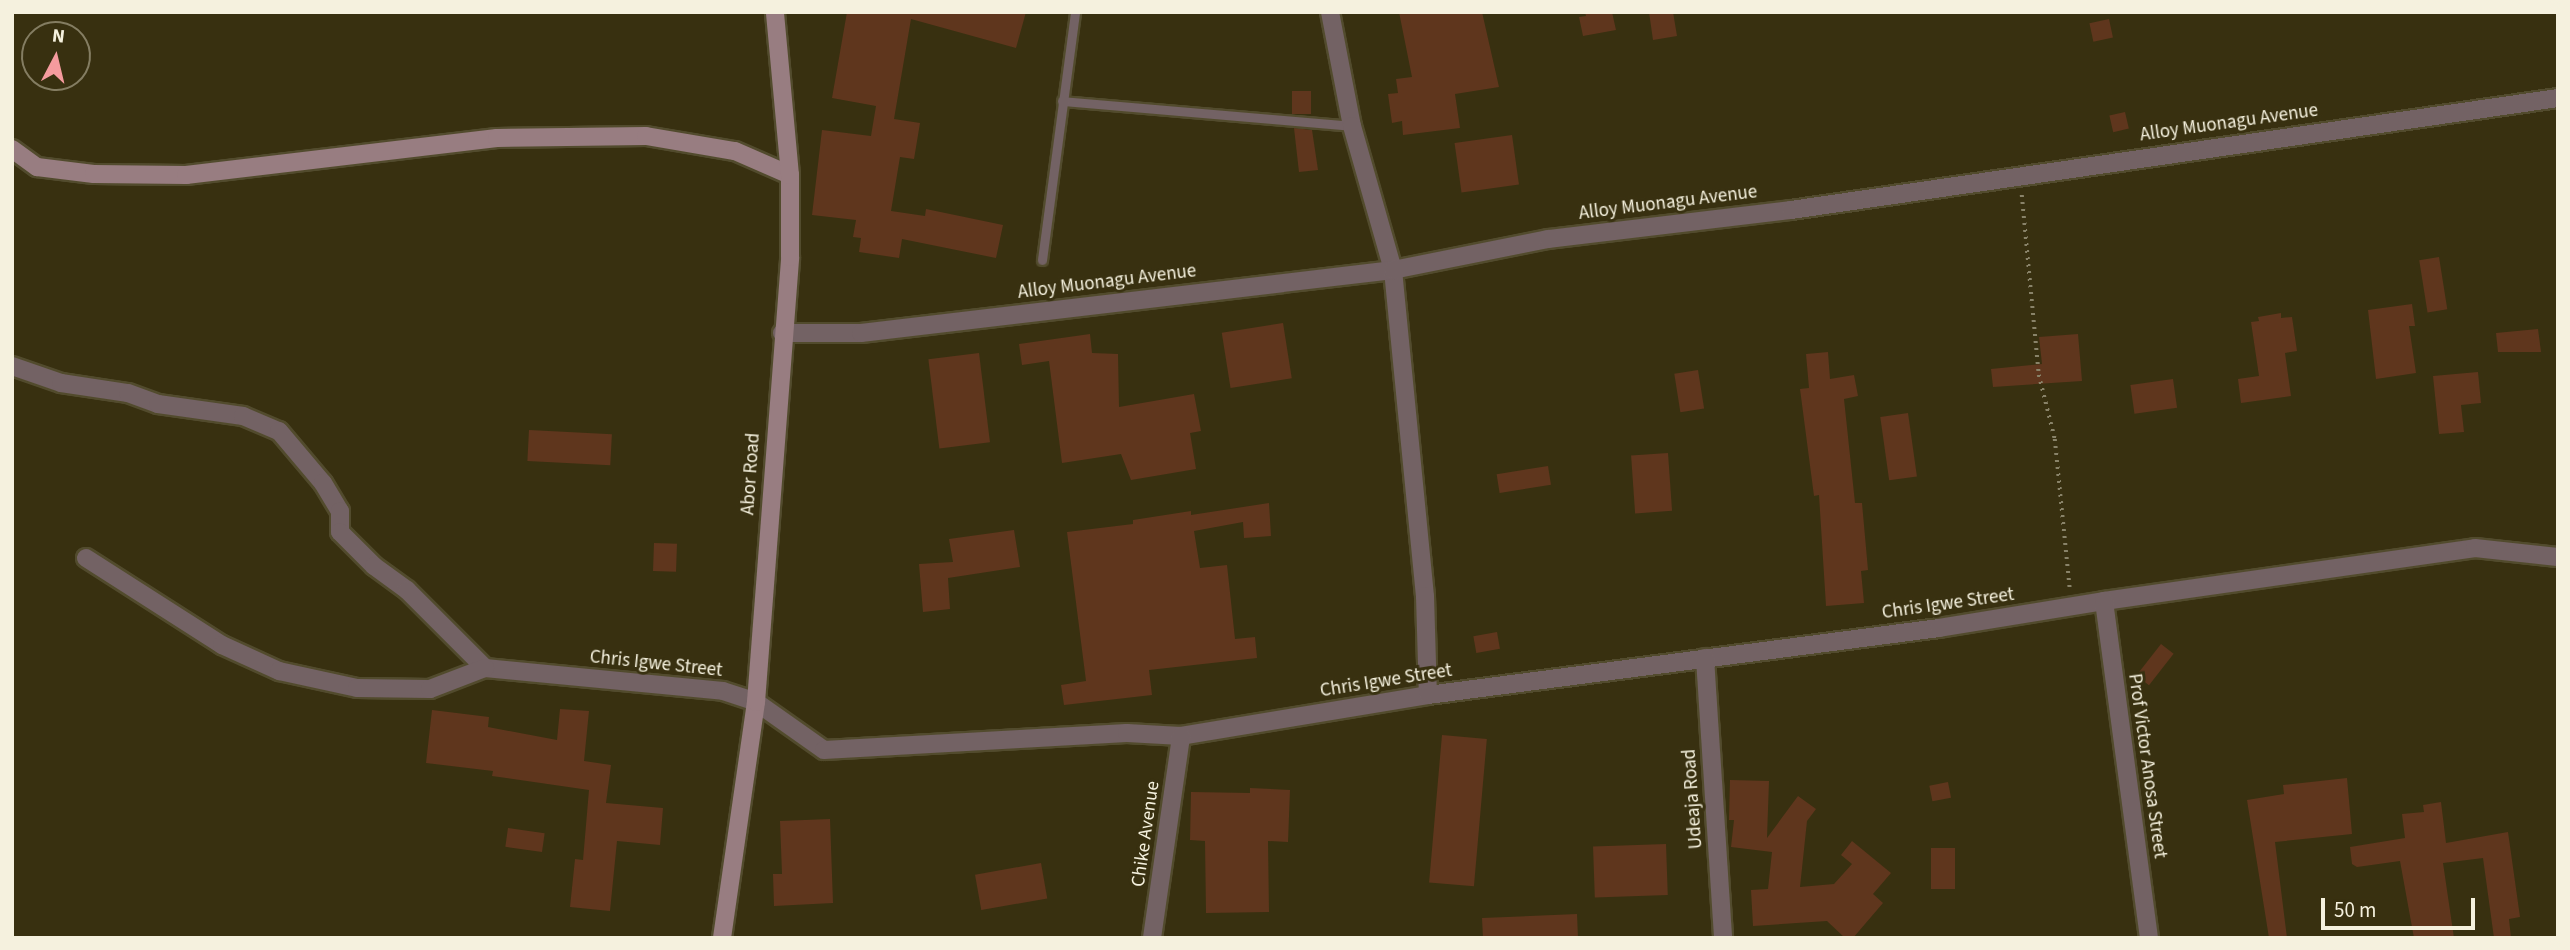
<!DOCTYPE html>
<style>
body{margin:0}
#map{position:relative;width:2570px;height:950px;overflow:hidden;background:#383010;font-family:"Source Sans 3",sans-serif}
div>[style]{position:absolute}
.building>*{inset:0;background:#5f361d;transform-origin:0 0}
.path>*{height:3.5px;margin-top:-1.75px;transform-origin:0;background:repeating-linear-gradient(90deg,#898369 0 2px,transparent 0 7px)}
.roads{filter:drop-shadow(2px 0 #524b2d) drop-shadow(-2px 0 #524b2d) drop-shadow(0 2px #524b2d) drop-shadow(0 -2px #524b2d)}
.lane>*{height:9px;margin:-4.5px;padding:0 4.5px;transform-origin:4.5px;border-radius:4.5px;background:#736264}
.street>*{height:18px;margin:-9px;padding:0 9px;transform-origin:9px;border-radius:9px;background:#736264}
.secondary>*{height:18px;margin:-9px;padding:0 9px;transform-origin:9px;border-radius:9px;background:#987d81}
span{translate:-50% -50%;white-space:nowrap;text-align:center;line-height:1.15;-webkit-text-stroke:6px #383010;paint-order:stroke}
.street-label{font-size:19px;color:#f5f1de}
.frame{position:absolute;inset:0;border:14px solid #f5f1de;pointer-events:none}
.north{position:absolute;left:21px;top:21px;width:70px;height:70px;box-sizing:border-box;background:#383010;border:2px solid #847d62;border-radius:50%;rotate:7deg;font-size:19px;font-weight:700;line-height:28px;text-align:center;color:#f5f1de}
.north::after{content:'';display:block;margin:auto;width:24px;height:32px;background:#f59b9e;clip-path:polygon(50% 0,100% 100%,50% 72%,0 100%)}
.scale{position:absolute;left:2321px;top:898px;width:154px;height:32px;box-sizing:border-box;border:4px solid #f5f1de;border-top:0;padding-left:9px;font-size:21px;line-height:24px;white-space:nowrap;color:#f5f1de;-webkit-text-stroke:5px #383010;paint-order:stroke}
</style>
<div id="map">
<div class="building">
<i style="clip-path:polygon(847px 12px,1026px 12px,1016px 48px,911px 19px,894px 119px,920px 123px,914px 159px,900px 157px,891px 211px,925px 216px,926px 209px,1003px 225px,996px 258px,902px 239px,899px 258px,859px 252px,861px 238px,853px 237px,856px 220px,812px 215px,822px 130px,871px 136px,876px 106px,832px 98px)"></i>
<i style="clip-path:polygon(1399px 12px,1482px 12px,1499px 87px,1455px 94px,1460px 128px,1403px 135px,1402px 121px,1392px 123px,1388px 94px,1398px 93px,1396px 79px,1412px 77px)"></i>
<i style="clip-path:polygon(1585px 12px,1612px 12px,1616px 30px,1583px 36px,1579px 17px,1586px 16px)"></i>
<i style="clip-path:polygon(1649px 12px,1673px 12px,1677px 36px,1653px 40px)"></i>
<i style="left:2109px;top:19px;width:19px;height:20px;rotate:78deg"></i>
<i style="left:1292px;top:91px;width:19px;height:23px"></i>
<i style="left:2125px;top:112px;width:17px;height:16px;rotate:77deg"></i>
<i style="clip-path:polygon(1294px 128px,1312px 130px,1318px 170px,1299px 172px)"></i>
<i style="left:1512px;top:135px;width:50px;height:58px;rotate:82deg"></i>
<i style="left:2439px;top:257px;width:53px;height:20px;rotate:81deg"></i>
<i style="clip-path:polygon(2412px 304px,2415px 326px,2409px 326px,2416px 373px,2376px 379px,2368px 310px)"></i>
<i style="clip-path:polygon(2281px 313px,2281px 318px,2292px 317px,2297px 351px,2285px 353px,2291px 396px,2241px 403px,2238px 379px,2259px 376px,2251px 322px,2259px 321px,2258px 317px)"></i>
<i style="left:1283px;top:323px;width:56px;height:62px;rotate:81deg"></i>
<i style="clip-path:polygon(2538px 329px,2541px 352px,2498px 352px,2496px 333px)"></i>
<i style="clip-path:polygon(1090px 334px,1092px 353px,1118px 354px,1119px 407px,1194px 394px,1201px 431px,1190px 433px,1196px 469px,1131px 480px,1121px 454px,1062px 463px,1049px 361px,1022px 365px,1019px 344px)"></i>
<i style="clip-path:polygon(2078px 334px,2082px 381px,1993px 387px,1991px 369px,2042px 364px,2039px 337px)"></i>
<i style="clip-path:polygon(1828px 352px,1830px 379px,1854px 375px,1858px 396px,1844px 399px,1855px 503px,1862px 503px,1868px 570px,1861px 571px,1864px 603px,1826px 606px,1819px 495px,1814px 496px,1800px 389px,1809px 388px,1806px 354px)"></i>
<i style="left:979px;top:353px;width:90px;height:51px;rotate:83deg"></i>
<i style="left:1698px;top:370px;width:39px;height:24px;rotate:81deg"></i>
<i style="clip-path:polygon(2478px 372px,2481px 403px,2461px 405px,2464px 432px,2439px 434px,2433px 376px)"></i>
<i style="left:2173px;top:379px;width:29px;height:43px;rotate:82deg"></i>
<i style="left:1908px;top:413px;width:64px;height:28px;rotate:82deg"></i>
<i style="left:529px;top:430px;width:83px;height:31px;rotate:3deg"></i>
<i style="left:1668px;top:453px;width:58px;height:37px;rotate:86deg"></i>
<i style="left:1548px;top:466px;width:19px;height:52px;rotate:81deg"></i>
<i style="clip-path:polygon(1269px 503px,1271px 536px,1244px 538px,1243px 522px,1194px 531px,1200px 568px,1227px 565px,1235px 639px,1255px 637px,1257px 658px,1149px 670px,1152px 695px,1064px 705px,1061px 685px,1086px 681px,1067px 532px,1133px 524px,1133px 520px,1191px 511px,1191px 515px)"></i>
<i style="clip-path:polygon(1014px 530px,1020px 567px,948px 578px,950px 609px,923px 612px,919px 564px,953px 562px,949px 539px)"></i>
<i style="left:654px;top:543px;width:23px;height:28px;rotate:2deg"></i>
<i style="left:1497px;top:632px;width:17px;height:24px;rotate:80deg"></i>
<i style="left:2161px;top:644px;width:16px;height:40px;rotate:38deg"></i>
<i style="clip-path:polygon(560px 709px,589px 711px,584px 761px,611px 765px,606px 803px,663px 808px,660px 845px,617px 841px,610px 911px,570px 907px,575px 859px,583px 860px,589px 790px,492px 776px,493px 771px,426px 763px,432px 710px,489px 717px,488px 727px,557px 740px)"></i>
<i style="left:1442px;top:735px;width:45px;height:148px;rotate:5deg"></i>
<i style="clip-path:polygon(2347px 778px,2352px 834px,2275px 842px,2287px 938px,2269px 938px,2247px 800px,2284px 794px,2283px 785px)"></i>
<i style="clip-path:polygon(1730px 780px,1769px 781px,1767px 838px,1798px 796px,1816px 809px,1807px 821px,1800px 887px,1834px 884px,1852px 864px,1841px 855px,1852px 841px,1891px 873px,1873px 894px,1883px 903px,1853px 938px,1845px 938px,1827px 921px,1753px 926px,1751px 890px,1768px 889px,1772px 852px,1731px 847px,1734px 820px,1729px 820px)"></i>
<i style="left:1948px;top:782px;width:16px;height:19px;rotate:79deg"></i>
<i style="clip-path:polygon(1250px 788px,1290px 790px,1288px 842px,1268px 841px,1269px 912px,1206px 913px,1205px 841px,1190px 840px,1191px 792px,1250px 793px)"></i>
<i style="clip-path:polygon(2441px 802px,2446px 843px,2508px 832px,2520px 917px,2509px 919px,2511px 938px,2494px 938px,2483px 858px,2443px 863px,2454px 938px,2414px 938px,2400px 861px,2357px 867px,2352px 864px,2350px 847px,2405px 838px,2402px 814px,2424px 812px,2423px 805px)"></i>
<i style="clip-path:polygon(830px 819px,833px 903px,774px 906px,773px 874px,782px 874px,780px 821px)"></i>
<i style="left:508px;top:828px;width:37px;height:19px;rotate:8deg"></i>
<i style="left:1666px;top:844px;width:51px;height:73px;rotate:88deg"></i>
<i style="left:1931px;top:848px;width:24px;height:41px"></i>
<i style="left:1041px;top:863px;width:36px;height:67px;rotate:80deg"></i>
<i style="clip-path:polygon(1577px 914px,1578px 938px,1483px 938px,1482px 918px)"></i>
</div>
<div class="path">
<i style="left:2022px;top:195px;width:181px;rotate:84.6deg"></i>
<i style="left:2039px;top:375px;width:66px;rotate:76deg"></i>
<i style="left:2055px;top:439px;width:152px;rotate:84.3deg"></i>
</div>
<div class="roads">
<div class="lane">
<i style="left:1062px;top:101px;width:291px;rotate:4.9deg"></i>
<i style="left:1042px;top:260px;width:250px;rotate:-82.4deg"></i>
</div>
<div class="street">
<i style="left:1330px;top:12px;width:116px;rotate:79.1deg"></i>
<i style="left:1352px;top:126px;width:150px;rotate:74.1deg"></i>
<i style="left:1393px;top:270px;width:328px;rotate:84.4deg"></i>
<i style="left:1425px;top:596px;width:99px;rotate:88.3deg"></i>
<i style="left:782px;top:333px;width:79px"></i>
<i style="left:861px;top:333px;width:536px;rotate:-6.75deg"></i>
<i style="left:1393px;top:270px;width:158px;rotate:-11.3deg"></i>
<i style="left:1548px;top:239px;width:245px;rotate:-6.8deg"></i>
<i style="left:1791px;top:210px;width:775px;rotate:-8.31deg"></i>
<i style="left:12px;top:366px;width:52px;rotate:19.1deg"></i>
<i style="left:61px;top:383px;width:68px;rotate:8.5deg"></i>
<i style="left:128px;top:393px;width:32px;rotate:20deg"></i>
<i style="left:158px;top:404px;width:86px;rotate:8deg"></i>
<i style="left:243px;top:416px;width:39px;rotate:23deg"></i>
<i style="left:279px;top:431px;width:68px;rotate:49.8deg"></i>
<i style="left:323px;top:483px;width:33px;rotate:59deg"></i>
<i style="left:340px;top:511px;width:21px;rotate:90deg"></i>
<i style="left:340px;top:532px;width:48px;rotate:45deg"></i>
<i style="left:374px;top:566px;width:41px;rotate:36deg"></i>
<i style="left:407px;top:590px;width:110px;rotate:45deg"></i>
<i style="left:485px;top:668px;width:239px;rotate:5.5deg"></i>
<i style="left:723px;top:691px;width:35px;rotate:18deg"></i>
<i style="left:756px;top:702px;width:83px;rotate:35.2deg"></i>
<i style="left:824px;top:750px;width:303px;rotate:-3.2deg"></i>
<i style="left:1127px;top:733px;width:54px;rotate:3.2deg"></i>
<i style="left:1181px;top:736px;width:250px;rotate:-9.4deg"></i>
<i style="left:1428px;top:695px;width:515px;rotate:-7.47deg"></i>
<i style="left:1939px;top:628px;width:167px;rotate:-9.3deg"></i>
<i style="left:2104px;top:601px;width:375px;rotate:-8.1deg"></i>
<i style="left:2475px;top:548px;width:83px;rotate:6.2deg"></i>
<i style="left:86px;top:558px;width:161px;rotate:32.6deg"></i>
<i style="left:222px;top:645px;width:63px;rotate:24.5deg"></i>
<i style="left:279px;top:671px;width:80px;rotate:12.3deg"></i>
<i style="left:357px;top:688px;width:73px;rotate:0.8deg"></i>
<i style="left:430px;top:689px;width:59px;rotate:-20.9deg"></i>
<i style="left:2104px;top:601px;width:340px;rotate:82.4deg"></i>
<i style="left:1705px;top:658px;width:281px;rotate:86.3deg"></i>
<i style="left:1152px;top:938px;width:204px;rotate:-81.8deg"></i>
</div>
<div class="secondary">
<i style="left:12px;top:149px;width:31px;rotate:36deg"></i>
<i style="left:37px;top:167px;width:57px;rotate:7deg"></i>
<i style="left:94px;top:174px;width:92px;rotate:0.6deg"></i>
<i style="left:186px;top:175px;width:313px;rotate:-6.8deg"></i>
<i style="left:497px;top:138px;width:149px;rotate:-0.8deg"></i>
<i style="left:646px;top:136px;width:90px;rotate:9.6deg"></i>
<i style="left:735px;top:151px;width:60px;rotate:23.6deg"></i>
<i style="left:722px;top:938px;width:238px;rotate:-81.8deg"></i>
<i style="left:756px;top:702px;width:446px;rotate:-85.6deg"></i>
<i style="left:790px;top:257px;width:82px;rotate:-90deg"></i>
<i style="left:790px;top:175px;width:164px;rotate:-95.3deg"></i>
</div>
</div>
<div class="street-label">
<span style="left:2229px;top:123px;rotate:-8deg">Alloy Muonagu Avenue</span>
<span style="left:1668px;top:203px;rotate:-7deg">Alloy Muonagu Avenue</span>
<span style="left:1107px;top:282px;rotate:-7deg">Alloy Muonagu Avenue</span>
<span style="left:751px;top:474px;rotate:-86deg">Abor Road</span>
<span style="left:1948px;top:604px;rotate:-8deg">Chris Igwe Street</span>
<span style="left:656px;top:664px;rotate:6deg">Chris Igwe Street</span>
<span style="left:1386px;top:681px;rotate:-9deg">Chris Igwe Street</span>
<span style="left:2147px;top:766px;rotate:82deg">Prof Victor Anosa Street</span>
<span style="left:1693px;top:799px;rotate:-94deg">Udeaja Road</span>
<span style="left:1146px;top:834px;rotate:-82deg">Chike Avenue</span>
</div>
<div class="frame"></div>
<div class="north">N</div>
<div class="scale">50 m</div>
</div>
